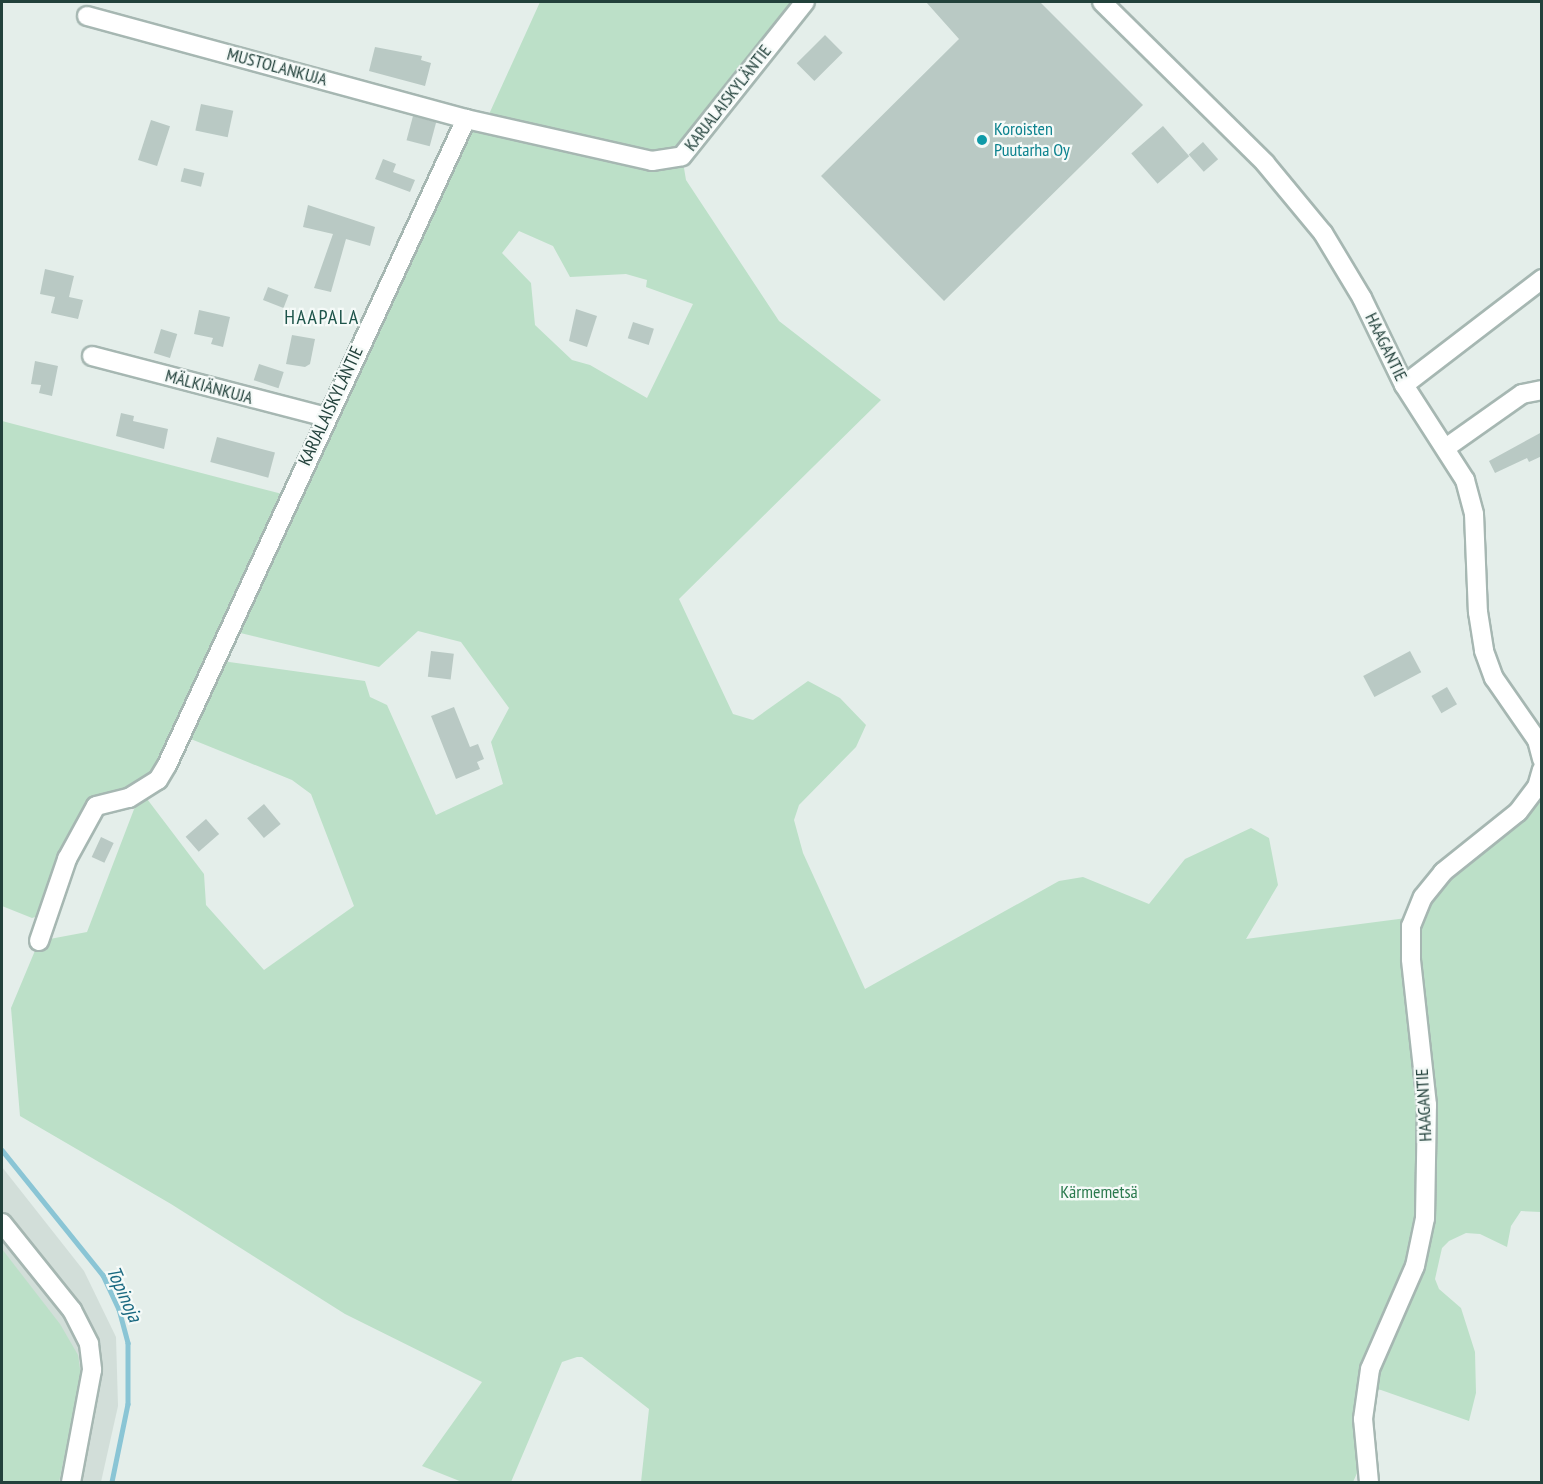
<!DOCTYPE html>
<meta charset="utf-8">
<style>
body{margin:0}
#map{position:relative;width:1543px;height:1484px;overflow:hidden;background:#e4eeea;font-family:"PT Sans Narrow",sans-serif}
div>[style]{position:absolute}
.built>*{inset:0;background:#d2ded9}
.green>*{inset:0;background:#bce0c8}
.stream>*{height:4.5px;margin:-2.25px;padding:0 2.25px;transform-origin:2.25px;border-radius:2.25px;background:#8ac5d5}
.building>*{inset:0;background:#b9c9c4;transform-origin:0 0}
.roads{filter:drop-shadow(2px 0 #a6b7b2) drop-shadow(-2px 0 #a6b7b2) drop-shadow(0 2px #a6b7b2) drop-shadow(0 -2px #a6b7b2)}
.minor>*{height:18px;margin:-9px;padding:0 9px;transform-origin:9px;border-radius:9px;background:#fff}
.dots>*{width:16px;height:16px;translate:-50% -50%;box-sizing:border-box;border:3px solid #f5faf8;border-radius:50%}
span{translate:-50% -50%;white-space:nowrap;text-align:center;line-height:1.15;-webkit-text-stroke:4.5px #f5faf8;paint-order:stroke}
.street-label{font-size:18px;color:#22413b}
.culture-label{font-size:18px;color:#0d838f}
.left{translate:0 -50%;text-align:left}
.park-label{font-size:18px;color:#2b7a4e}
.neighbourhood-label{font-size:20px;color:#1d544a;letter-spacing:1.5px}
.water-label{font-size:20px;color:#196880;font-style:italic}
.frame{position:absolute;inset:0;border:3px solid #22413b;pointer-events:none}
</style>
<div id="map">
<div class="built">
<i style="clip-path:polygon(2px 1167px,84px 1271px,116px 1337px,118px 1406px,101px 1482px,2px 1482px)"></i>
</div>
<div class="green">
<i style="clip-path:polygon(evenodd,540px 2px,805px 2px,682px 156px,686px 180px,779px 321px,881px 400px,679px 599px,733px 714px,753px 720px,808px 681px,840px 698px,866px 725px,856px 747px,799px 805px,794px 820px,803px 853px,865px 989px,1059px 881px,1083px 877px,1149px 904px,1185px 859px,1251px 828px,1269px 838px,1278px 885px,1246px 939px,1422px 916px,1454px 873px,1541px 792px,1541px 1212px,1521px 1211px,1511px 1226px,1507px 1247px,1480px 1234px,1466px 1233px,1449px 1241px,1442px 1248px,1435px 1279px,1439px 1289px,1461px 1308px,1475px 1352px,1476px 1393px,1469px 1421px,1381px 1390px,1358px 1386px,1355px 1414px,1358px 1471px,1353px 1482px,641px 1482px,649px 1409px,582px 1357px,577px 1357px,562px 1362px,511px 1482px,462px 1482px,422px 1466px,482px 1382px,345px 1314px,171px 1204px,20px 1116px,11px 1008px,39px 941px,87px 932px,141px 791px,96px 806px,48px 913px,32px 918px,2px 906px,2px 421px,290px 496px,466px 119px,485px 123px,540px 2px,519px 231px,553px 246px,570px 277px,626px 274px,647px 280px,646px 287px,693px 304px,647px 398px,590px 365px,572px 360px,535px 325px,531px 283px,502px 253px,519px 231px,540px 2px,228px 630px,379px 667px,418px 631px,461px 642px,509px 708px,491px 742px,503px 784px,436px 815px,387px 705px,370px 697px,365px 681px,215px 660px,228px 630px,540px 2px,181px 735px,292px 780px,311px 794px,354px 906px,264px 970px,206px 905px,204px 874px,141px 791px,181px 735px)"></i>
<i style="clip-path:polygon(2px 1249px,60px 1324px,78px 1355px,81px 1376px,59px 1482px,2px 1482px)"></i>
</div>
<div class="stream">
<i style="left:2px;top:1150px;width:161px;rotate:51.1deg"></i>
<i style="left:103px;top:1275px;width:38px;rotate:65deg"></i>
<i style="left:119px;top:1309px;width:35px;rotate:75deg"></i>
<i style="left:128px;top:1343px;width:61px;rotate:90deg"></i>
<i style="left:128px;top:1404px;width:80px;rotate:101.6deg"></i>
</div>
<div class="building">
<i style="clip-path:polygon(926px 2px,1040px 2px,1143px 105px,944px 301px,821px 176px,959px 39px)"></i>
<i style="left:825px;top:35px;width:25px;height:40px;rotate:45deg"></i>
<i style="clip-path:polygon(375px 47px,422px 56px,421px 60px,431px 63px,425px 86px,369px 71px)"></i>
<i style="left:201px;top:104px;width:33px;height:27px;rotate:12deg"></i>
<i style="left:413px;top:116px;width:24px;height:25px;rotate:15deg"></i>
<i style="left:151px;top:120px;width:20px;height:42px;rotate:18deg"></i>
<i style="left:1163px;top:126px;width:40px;height:42px;rotate:49deg"></i>
<i style="left:1203px;top:142px;width:23px;height:19px;rotate:49deg"></i>
<i style="clip-path:polygon(383px 159px,396px 164px,393px 172px,415px 180px,410px 192px,375px 179px)"></i>
<i style="left:184px;top:168px;width:21px;height:14px;rotate:14deg"></i>
<i style="clip-path:polygon(308px 205px,375px 227px,370px 246px,346px 239px,331px 292px,314px 288px,333px 234px,303px 227px)"></i>
<i style="clip-path:polygon(45px 269px,74px 276px,69px 297px,83px 300px,78px 319px,51px 313px,55px 297px,40px 294px)"></i>
<i style="left:268px;top:287px;width:22px;height:14px;rotate:21deg"></i>
<i style="clip-path:polygon(576px 309px,597px 316px,587px 347px,569px 341px)"></i>
<i style="clip-path:polygon(199px 310px,230px 317px,223px 347px,211px 344px,213px 338px,194px 334px)"></i>
<i style="left:633px;top:322px;width:22px;height:17px;rotate:18deg"></i>
<i style="left:161px;top:329px;width:17px;height:25px;rotate:17deg"></i>
<i style="clip-path:polygon(292px 335px,315px 339px,310px 364px,305px 367px,286px 364px)"></i>
<i style="clip-path:polygon(35px 361px,58px 366px,52px 396px,39px 393px,41px 385px,31px 384px)"></i>
<i style="left:259px;top:364px;width:26px;height:17px;rotate:18deg"></i>
<i style="clip-path:polygon(121px 413px,134px 416px,133px 421px,168px 429px,164px 449px,116px 436px)"></i>
<i style="clip-path:polygon(1542px 432px,1542px 456px,1529px 462px,1527px 458px,1495px 473px,1489px 461px)"></i>
<i style="left:217px;top:437px;width:60px;height:26px;rotate:15deg"></i>
<i style="left:431px;top:651px;width:23px;height:26px;rotate:7deg"></i>
<i style="left:1410px;top:651px;width:24px;height:53px;rotate:62deg"></i>
<i style="left:1447px;top:687px;width:20px;height:18px;rotate:60deg"></i>
<i style="clip-path:polygon(454px 707px,470px 747px,478px 744px,484px 759px,477px 762px,480px 769px,456px 779px,431px 716px)"></i>
<i style="left:264px;top:804px;width:26px;height:22px;rotate:50deg"></i>
<i style="left:206px;top:819px;width:20px;height:27px;rotate:49deg"></i>
<i style="left:101px;top:837px;width:14px;height:22px;rotate:25deg"></i>
</div>
<div class="roads">
<div class="minor">
<i style="left:1102px;top:2px;width:229px;rotate:44.6deg"></i>
<i style="left:1265px;top:163px;width:91px;rotate:50.4deg"></i>
<i style="left:1323px;top:233px;width:76px;rotate:59deg"></i>
<i style="left:1362px;top:298px;width:97px;rotate:64.2deg"></i>
<i style="left:1404px;top:385px;width:113px;rotate:57.3deg"></i>
<i style="left:1465px;top:480px;width:35px;rotate:75deg"></i>
<i style="left:1474px;top:514px;width:98px;rotate:87.7deg"></i>
<i style="left:1478px;top:612px;width:39px;rotate:81deg"></i>
<i style="left:1484px;top:651px;width:29px;rotate:70deg"></i>
<i style="left:1494px;top:678px;width:75px;rotate:55.3deg"></i>
<i style="left:1537px;top:740px;width:20px;rotate:75deg"></i>
<i style="left:87px;top:16px;width:393px;rotate:15.2deg"></i>
<i style="left:92px;top:356px;width:242px;rotate:14.6deg"></i>
<i style="left:1404px;top:385px;width:174px;rotate:-37.5deg"></i>
<i style="left:1447px;top:447px;width:92px;rotate:-35.2deg"></i>
<i style="left:1522px;top:394px;width:20px;rotate:-11deg"></i>
<i style="left:39px;top:941px;width:87px;rotate:-71.1deg"></i>
<i style="left:67px;top:859px;width:60px;rotate:-61.3deg"></i>
<i style="left:96px;top:806px;width:34px;rotate:-14deg"></i>
<i style="left:129px;top:798px;width:34px;rotate:-32deg"></i>
<i style="left:158px;top:780px;width:17px;rotate:-59deg"></i>
<i style="left:167px;top:765px;width:712px;rotate:-65.16deg"></i>
<i style="left:466px;top:119px;width:191px;rotate:12.7deg"></i>
<i style="left:652px;top:161px;width:30px;rotate:-9deg"></i>
<i style="left:682px;top:156px;width:197px;rotate:-51.4deg"></i>
<i style="left:2px;top:1223px;width:112px;rotate:51.2deg"></i>
<i style="left:72px;top:1310px;width:38px;rotate:63deg"></i>
<i style="left:89px;top:1344px;width:26px;rotate:83deg"></i>
<i style="left:92px;top:1370px;width:114px;rotate:100.6deg"></i>
<i style="left:1369px;top:1482px;width:63px;rotate:-95.4deg"></i>
<i style="left:1363px;top:1419px;width:50px;rotate:-82deg"></i>
<i style="left:1370px;top:1369px;width:112px;rotate:-66.4deg"></i>
<i style="left:1415px;top:1266px;width:49px;rotate:-78.2deg"></i>
<i style="left:1425px;top:1218px;width:113px;rotate:-89deg"></i>
<i style="left:1427px;top:1105px;width:147px;rotate:-96.3deg"></i>
<i style="left:1411px;top:959px;width:33px;rotate:-90deg"></i>
<i style="left:1411px;top:926px;width:31px;rotate:-68deg"></i>
<i style="left:1423px;top:897px;width:32px;rotate:-51deg"></i>
<i style="left:1443px;top:872px;width:96px;rotate:-38.7deg"></i>
<i style="left:1518px;top:812px;width:31px;rotate:-53deg"></i>
<i style="left:1537px;top:787px;width:18px;rotate:-74deg"></i>
</div>
</div>
<div class="dots">
<i style="left:982px;top:140px;background:#0f9aa8"></i>
</div>
<div class="street-label">
<span style="left:277px;top:67px;rotate:15deg">MUSTOLANKUJA</span>
<span style="left:728px;top:98px;rotate:-52deg">KARJALAISKYLÄNTIE</span>
<span style="left:1386px;top:347px;rotate:64deg">HAAGANTIE</span>
<span style="left:209px;top:387px;rotate:15deg">MÄLKIÄNKUJA</span>
<span style="left:331px;top:406px;rotate:-65deg">KARJALAISKYLÄNTIE</span>
<span style="left:1424px;top:1105px;rotate:-93deg">HAAGANTIE</span>
</div>
<div class="culture-label">
<span class="left" style="left:994px;top:140px">Koroisten<br>Puutarha Oy</span>
</div>
<div class="park-label">
<span style="left:1099px;top:1192px">Kärmemetsä</span>
</div>
<div class="neighbourhood-label">
<span style="left:322px;top:317px">HAAPALA</span>
</div>
<div class="water-label">
<span style="left:124px;top:1294px;rotate:66deg">Topinoja</span>
</div>
<div class="frame"></div>
</div>
